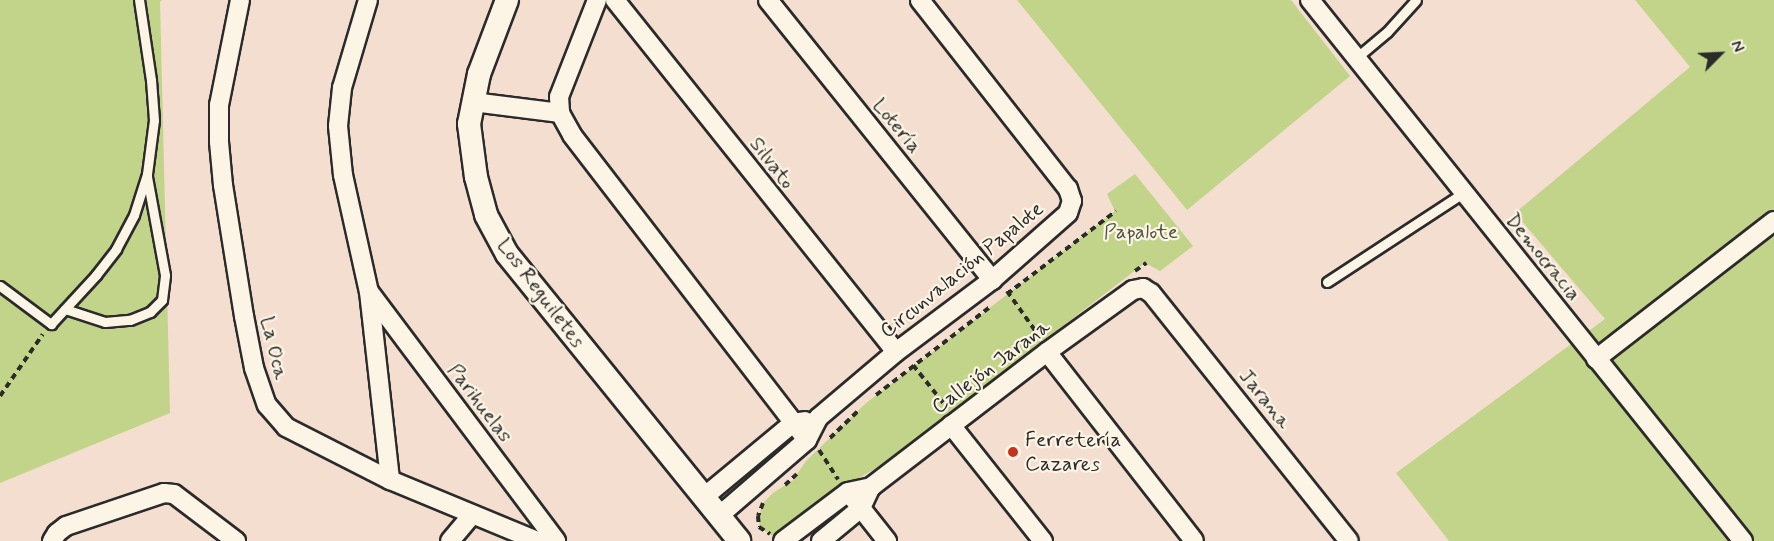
<!DOCTYPE html>
<meta charset="utf-8">
<style>
body{margin:0}
#map{position:relative;width:1774px;height:541px;overflow:hidden;background:#f4decf;font-family:Mynerve,sans-serif}
div>[style]{position:absolute}
.green>*{inset:0;background:#c1d489}
.path>*{height:4px;margin-top:-2px;transform-origin:0;background:repeating-linear-gradient(90deg,#2b2b2b 0 6px,transparent 0 10.5px)}
.roads{filter:drop-shadow(2px 0 #2b2b2b) drop-shadow(-2px 0 #2b2b2b) drop-shadow(0 2px #2b2b2b) drop-shadow(0 -2px #2b2b2b)}
.service>*{height:9px;margin:-4.5px;padding:0 4.5px;transform-origin:4.5px;border-radius:4.5px;background:#fcf5e5}
.minor>*{height:18px;margin:-9px;padding:0 9px;transform-origin:9px;border-radius:9px;background:#fcf5e5}
.tertiary>*{height:22px;margin:-11px;padding:0 11px;transform-origin:11px;border-radius:11px;background:#fcf5e5}
.dots>*{width:16px;height:16px;translate:-50% -50%;box-sizing:border-box;border:3px solid #fcf5e5;border-radius:50%}
span{translate:-50% -50%;white-space:nowrap;text-align:center;line-height:1.15;-webkit-text-stroke:4.5px #fcf5e5;paint-order:stroke}
.street-label{font-size:21px;color:#2b2b2b}
.park-label{font-size:21px;color:#505542}
.poi-label{font-size:21px;color:#2b2b2b}
.left{translate:0 -50%;text-align:left}
.north{position:absolute;left:1690px;top:24px;width:60px;height:60px;-webkit-text-stroke:4px #fcf5e5;paint-order:stroke;rotate:66deg;font-size:16px;font-weight:700;line-height:24px;text-align:center;color:#2b2b2b}
.north::after{content:'';display:block;margin:auto;width:21px;height:27px;background:#2b2b2b;clip-path:polygon(50% 0,100% 100%,50% 72%,0 100%)}
</style>
<div id="map">
<div class="green">
<i style="clip-path:polygon(0 0,162px 0,160px 2px,170px 413px,0 483px)"></i>
<i style="clip-path:polygon(1017px 0,1291px 0,1350px 76px,1187px 210px)"></i>
<i style="clip-path:polygon(1635px 0,1774px 0,1774px 541px,1449px 541px,1396px 473px,1605px 319px,1515px 213px,1690px 67px)"></i>
<i style="clip-path:polygon(1135px 174px,1193px 246px,1160px 271px,1145px 263px,880px 466px,817px 502px,774px 537px,759px 527px,761px 505px,773px 493px,793px 480px,806px 461px,865px 404px,1115px 211px,1107px 194px)"></i>
</div>
<div class="path">
<i style="left:1135px;top:271px;width:14px;rotate:-36deg"></i>
<i style="left:1007px;top:291px;width:55px;rotate:54.6deg"></i>
<i style="left:1007px;top:294px;width:137px;rotate:-37.3deg"></i>
<i style="left:913px;top:365px;width:56px;rotate:51.5deg"></i>
<i style="left:876px;top:395px;width:145px;rotate:-37.7deg"></i>
<i style="left:0;top:396px;width:75px;rotate:-55.3deg"></i>
<i style="left:830px;top:438px;width:40px;rotate:-44deg"></i>
<i style="left:819px;top:450px;width:35px;rotate:57deg"></i>
<i style="left:785px;top:485px;width:16px;rotate:-43deg"></i>
<i style="left:763px;top:503px;width:14px;rotate:111deg"></i>
<i style="left:758px;top:516px;width:11px;rotate:85deg"></i>
<i style="left:759px;top:527px;width:13px;rotate:32deg"></i>
</div>
<div class="roads">
<div class="service">
<i style="left:1356px;top:58px;width:40px;rotate:-40deg"></i>
<i style="left:1387px;top:32px;width:43px;rotate:-47.8deg"></i>
<i style="left:1327px;top:282px;width:163px;rotate:-33.2deg"></i>
<i style="left:0;top:286px;width:64px;rotate:36.7deg"></i>
<i style="left:51px;top:324px;width:67px;rotate:-47.4deg"></i>
<i style="left:96px;top:275px;width:33px;rotate:-52deg"></i>
<i style="left:116px;top:249px;width:38px;rotate:-62deg"></i>
<i style="left:134px;top:215px;width:43px;rotate:-72.4deg"></i>
<i style="left:147px;top:174px;width:54px;rotate:-82.6deg"></i>
<i style="left:154px;top:120px;width:40px;rotate:-94.3deg"></i>
<i style="left:151px;top:80px;width:81px;rotate:-98.5deg"></i>
<i style="left:65px;top:309px;width:42px;rotate:18deg"></i>
<i style="left:105px;top:322px;width:25px;rotate:-5deg"></i>
<i style="left:130px;top:320px;width:22px;rotate:-22deg"></i>
<i style="left:150px;top:312px;width:17px;rotate:-45deg"></i>
<i style="left:162px;top:300px;width:25px;rotate:-83deg"></i>
<i style="left:165px;top:275px;width:100px;rotate:-100.4deg"></i>
</div>
<div class="minor">
<i style="left:240px;top:0;width:107px;rotate:101.3deg"></i>
<i style="left:219px;top:105px;width:37px;rotate:90deg"></i>
<i style="left:219px;top:142px;width:43px;rotate:84.7deg"></i>
<i style="left:223px;top:185px;width:133px;rotate:80.9deg"></i>
<i style="left:244px;top:316px;width:53px;rotate:79.1deg"></i>
<i style="left:254px;top:368px;width:39px;rotate:71deg"></i>
<i style="left:267px;top:405px;width:29px;rotate:49deg"></i>
<i style="left:286px;top:427px;width:117px;rotate:27deg"></i>
<i style="left:390px;top:480px;width:159px;rotate:22.5deg"></i>
<i style="left:368px;top:0;width:92px;rotate:106.5deg"></i>
<i style="left:342px;top:88px;width:38px;rotate:96deg"></i>
<i style="left:338px;top:126px;width:49px;rotate:84.2deg"></i>
<i style="left:343px;top:175px;width:120px;rotate:77.5deg"></i>
<i style="left:369px;top:292px;width:189px;rotate:83.6deg"></i>
<i style="left:597px;top:0;width:104px;rotate:111.4deg"></i>
<i style="left:559px;top:97px;width:16px;rotate:86deg"></i>
<i style="left:560px;top:113px;width:25px;rotate:61deg"></i>
<i style="left:572px;top:135px;width:385px;rotate:52.4deg"></i>
<i style="left:615px;top:0;width:450px;rotate:51.4deg"></i>
<i style="left:768px;top:0;width:359px;rotate:51.3deg"></i>
<i style="left:1310px;top:0;width:693px;rotate:51.33deg"></i>
<i style="left:473px;top:102px;width:88px;rotate:7.2deg"></i>
<i style="left:370px;top:293px;width:310px;rotate:53.1deg"></i>
<i style="left:1047px;top:352px;width:239px;rotate:52.1deg"></i>
<i style="left:1596px;top:359px;width:225px;rotate:-37.8deg"></i>
<i style="left:951px;top:425px;width:148px;rotate:51.6deg"></i>
<i style="left:704px;top:497px;width:116px;rotate:-39.7deg"></i>
<i style="left:793px;top:423px;width:12px;rotate:-9deg"></i>
<i style="left:853px;top:498px;width:55px;rotate:51.7deg"></i>
<i style="left:720px;top:515px;width:115px;rotate:-40.8deg"></i>
<i style="left:807px;top:440px;width:25px;rotate:-63deg"></i>
<i style="left:818px;top:418px;width:102px;rotate:-40.2deg"></i>
<i style="left:896px;top:352px;width:120px;rotate:-36.9deg"></i>
<i style="left:992px;top:280px;width:101px;rotate:-41.4deg"></i>
<i style="left:1068px;top:213px;width:13px;rotate:-72deg"></i>
<i style="left:1072px;top:201px;width:13px;rotate:-108deg"></i>
<i style="left:1068px;top:189px;width:240px;rotate:-128.1deg"></i>
<i style="left:52px;top:541px;width:9px;rotate:-58deg"></i>
<i style="left:57px;top:533px;width:11px;rotate:-38deg"></i>
<i style="left:66px;top:526px;width:103px;rotate:-18.6deg"></i>
<i style="left:164px;top:493px;width:10px;rotate:6deg"></i>
<i style="left:174px;top:494px;width:78px;rotate:37.2deg"></i>
<i style="left:450px;top:541px;width:34px;rotate:-50deg"></i>
<i style="left:783px;top:541px;width:81px;rotate:-37deg"></i>
<i style="left:848px;top:492px;width:24px;rotate:-12deg"></i>
<i style="left:871px;top:487px;width:222px;rotate:-37.5deg"></i>
<i style="left:1047px;top:352px;width:106px;rotate:-35.8deg"></i>
<i style="left:1133px;top:290px;width:10px;rotate:-11deg"></i>
<i style="left:1143px;top:288px;width:9px;rotate:32deg"></i>
<i style="left:1151px;top:293px;width:317px;rotate:51.4deg"></i>
<i style="left:821px;top:541px;width:52px;rotate:-39.5deg"></i>
<i style="left:861px;top:508px;width:23px;rotate:-65deg"></i>
</div>
<div class="tertiary">
<i style="left:507px;top:0;width:79px;rotate:110.7deg"></i>
<i style="left:479px;top:74px;width:51px;rotate:101.3deg"></i>
<i style="left:469px;top:124px;width:53px;rotate:82.5deg"></i>
<i style="left:476px;top:177px;width:39px;rotate:75deg"></i>
<i style="left:486px;top:215px;width:44px;rotate:61.7deg"></i>
<i style="left:507px;top:254px;width:369px;rotate:51deg"></i>
</div>
</div>
<div class="dots">
<i style="left:1013px;top:452px;background:#c8321e"></i>
</div>
<div class="street-label">
<span style="left:897px;top:126px;rotate:51deg">Lotería</span>
<span style="left:772px;top:163px;rotate:52deg">Silvato</span>
<span style="left:1543px;top:257px;rotate:51deg">Democracia</span>
<span style="left:962px;top:270px;rotate:-39deg">Circunvalación Papalote</span>
<span style="left:541px;top:293px;rotate:53deg">Los Reguiletes</span>
<span style="left:274px;top:348px;rotate:77deg">La Oca</span>
<span style="left:991px;top:367px;rotate:-37deg">Callejón Jarana</span>
<span style="left:1265px;top:399px;rotate:51deg">Jarana</span>
<span style="left:480px;top:403px;rotate:53deg">Parihuelas</span>
</div>
<div class="park-label">
<span style="left:1141px;top:232px">Papalote</span>
</div>
<div class="poi-label">
<span class="left" style="left:1025px;top:452px">Ferretería<br>Cazares</span>
</div>
<div class="north">N</div>
</div>
